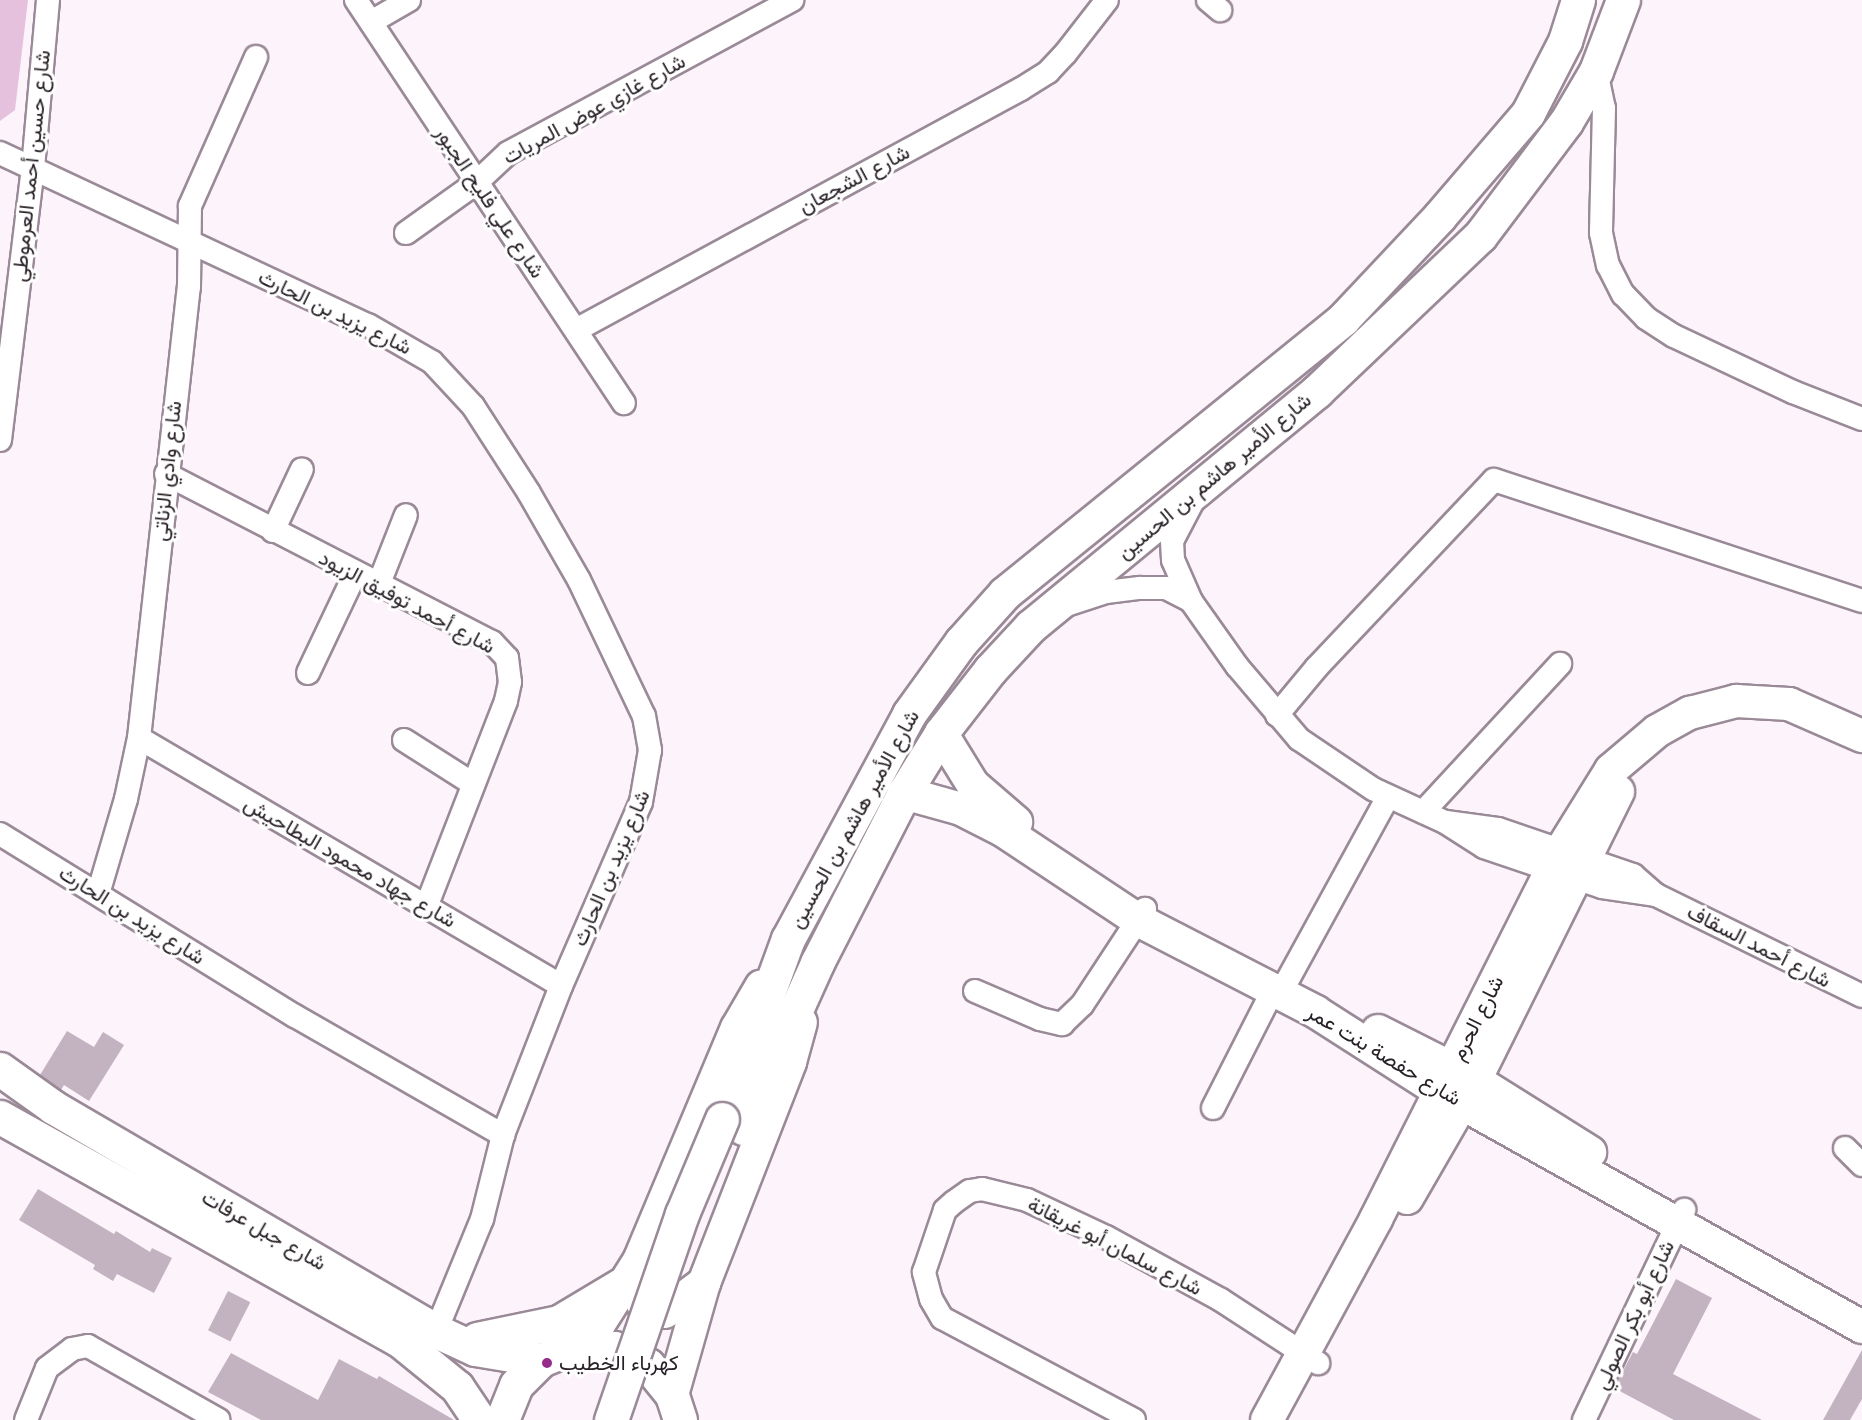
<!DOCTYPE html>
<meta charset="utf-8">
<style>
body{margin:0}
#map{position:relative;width:1862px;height:1420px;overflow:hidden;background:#fdf3fb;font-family:Raleway,Vazirmatn,sans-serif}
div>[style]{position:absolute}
.green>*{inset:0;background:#e5c1de}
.building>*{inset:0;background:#c3b2c0;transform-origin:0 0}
.roads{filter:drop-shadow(2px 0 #9a8a97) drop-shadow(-2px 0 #9a8a97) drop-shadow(0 2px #9a8a97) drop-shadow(0 -2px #9a8a97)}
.street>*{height:22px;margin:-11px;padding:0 11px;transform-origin:11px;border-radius:11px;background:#fff}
.secondary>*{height:32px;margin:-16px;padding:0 16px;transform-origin:16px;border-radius:16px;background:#fff}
.primary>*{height:33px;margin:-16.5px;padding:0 16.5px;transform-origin:16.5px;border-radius:16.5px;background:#fff}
.highway>*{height:33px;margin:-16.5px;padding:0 16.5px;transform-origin:16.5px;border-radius:16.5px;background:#fff}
.bridges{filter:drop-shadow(2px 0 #9a8a97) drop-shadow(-2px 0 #9a8a97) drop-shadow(0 2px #9a8a97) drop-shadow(0 -2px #9a8a97)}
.highway-bridge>*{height:33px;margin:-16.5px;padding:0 16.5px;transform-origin:16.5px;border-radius:16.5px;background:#fff}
.dots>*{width:16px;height:16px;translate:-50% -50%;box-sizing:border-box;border:3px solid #fff;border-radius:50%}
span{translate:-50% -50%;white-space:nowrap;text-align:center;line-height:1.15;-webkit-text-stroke:6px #fff;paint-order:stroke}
.street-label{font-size:21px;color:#272026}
.poi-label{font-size:21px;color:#272026}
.left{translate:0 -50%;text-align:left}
</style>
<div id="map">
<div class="green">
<i style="clip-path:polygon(0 0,28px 0,15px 110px,0 121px)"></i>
</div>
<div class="building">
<i style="clip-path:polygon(67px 1031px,94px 1047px,103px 1032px,124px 1045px,89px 1101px,64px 1085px,61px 1090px,40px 1075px)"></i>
<i style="clip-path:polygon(38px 1189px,114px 1234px,116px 1231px,150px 1252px,152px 1248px,172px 1258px,154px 1293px,117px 1274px,113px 1281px,93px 1269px,95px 1265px,19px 1220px)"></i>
<i style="clip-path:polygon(1676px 1279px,1712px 1298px,1673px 1374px,1762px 1420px,1674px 1420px,1614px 1388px,1633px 1352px,1637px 1354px)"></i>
<i style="left:228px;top:1291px;width:25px;height:44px;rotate:27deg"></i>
<i style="clip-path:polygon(1862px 1350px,1862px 1399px,1850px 1420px,1823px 1420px)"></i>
<i style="clip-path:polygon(231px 1353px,318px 1400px,339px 1359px,377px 1379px,379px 1376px,454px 1420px,261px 1420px,208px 1392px)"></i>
</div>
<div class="roads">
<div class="street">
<i style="left:356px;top:0;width:484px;rotate:56.4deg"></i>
<i style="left:1208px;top:0;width:16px;rotate:40deg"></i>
<i style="left:371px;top:22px;width:44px;rotate:-30.1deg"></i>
<i style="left:1596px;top:71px;width:38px;rotate:78deg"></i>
<i style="left:1604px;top:108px;width:125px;rotate:91.4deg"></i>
<i style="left:1601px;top:233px;width:33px;rotate:78deg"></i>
<i style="left:1608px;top:265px;width:33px;rotate:63deg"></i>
<i style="left:1623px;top:294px;width:33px;rotate:46deg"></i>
<i style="left:1646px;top:318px;width:33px;rotate:33deg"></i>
<i style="left:1674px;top:336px;width:132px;rotate:25.2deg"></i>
<i style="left:1793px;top:392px;width:74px;rotate:21.4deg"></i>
<i style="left:0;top:153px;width:406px;rotate:25.1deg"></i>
<i style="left:368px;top:325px;width:74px;rotate:30deg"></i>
<i style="left:432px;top:362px;width:60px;rotate:47deg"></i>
<i style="left:473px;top:406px;width:103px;rotate:57.2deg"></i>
<i style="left:529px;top:493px;width:100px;rotate:60.1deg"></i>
<i style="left:579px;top:580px;width:151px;rotate:64.5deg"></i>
<i style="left:644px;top:716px;width:35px;rotate:80deg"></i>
<i style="left:650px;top:750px;width:53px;rotate:99.8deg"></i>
<i style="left:641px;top:802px;width:201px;rotate:113.5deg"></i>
<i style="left:561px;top:986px;width:160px;rotate:111.3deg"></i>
<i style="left:503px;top:1135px;width:87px;rotate:104deg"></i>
<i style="left:482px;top:1219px;width:121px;rotate:112.3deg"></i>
<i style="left:406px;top:233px;width:86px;rotate:-35.5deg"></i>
<i style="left:476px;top:183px;width:44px;rotate:-43.2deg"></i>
<i style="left:508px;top:153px;width:323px;rotate:-28.3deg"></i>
<i style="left:576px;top:330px;width:506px;rotate:-28.44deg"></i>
<i style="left:1021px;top:89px;width:32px;rotate:-32deg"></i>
<i style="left:1048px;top:72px;width:25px;rotate:-47deg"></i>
<i style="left:1065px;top:54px;width:68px;rotate:-52.1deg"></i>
<i style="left:0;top:440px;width:274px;rotate:-83.1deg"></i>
<i style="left:33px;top:168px;width:169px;rotate:-84.9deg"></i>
<i style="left:166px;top:474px;width:367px;rotate:27.3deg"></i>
<i style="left:492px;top:642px;width:22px;rotate:47deg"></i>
<i style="left:507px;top:658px;width:24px;rotate:83deg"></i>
<i style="left:510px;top:682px;width:19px;rotate:102deg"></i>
<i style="left:506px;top:701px;width:221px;rotate:111.2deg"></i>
<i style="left:1193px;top:501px;width:45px;rotate:117.7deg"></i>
<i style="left:1172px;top:541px;width:19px;rotate:87deg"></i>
<i style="left:1173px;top:560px;width:45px;rotate:66.3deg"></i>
<i style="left:1191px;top:601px;width:80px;rotate:54.7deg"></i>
<i style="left:1237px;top:666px;width:96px;rotate:49.7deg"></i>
<i style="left:1299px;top:739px;width:89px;rotate:34deg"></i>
<i style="left:1373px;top:789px;width:79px;rotate:24.6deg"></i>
<i style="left:1445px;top:822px;width:46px;rotate:32.7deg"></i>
<i style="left:1484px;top:847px;width:125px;rotate:18.7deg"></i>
<i style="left:1602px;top:887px;width:55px;rotate:8.4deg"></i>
<i style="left:273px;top:531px;width:68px;rotate:-64.9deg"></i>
<i style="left:378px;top:586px;width:76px;rotate:-68.5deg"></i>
<i style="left:1063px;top:606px;width:45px;rotate:-18deg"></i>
<i style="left:1106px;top:592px;width:34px;rotate:-7deg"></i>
<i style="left:1140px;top:588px;width:26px"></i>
<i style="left:1166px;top:588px;width:28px;rotate:27deg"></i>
<i style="left:308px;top:673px;width:110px;rotate:-64.6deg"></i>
<i style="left:1277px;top:715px;width:62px;rotate:-50.2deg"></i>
<i style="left:1317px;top:667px;width:257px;rotate:-46.6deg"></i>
<i style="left:1494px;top:480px;width:387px;rotate:18.2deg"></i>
<i style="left:139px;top:738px;width:489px;rotate:30.4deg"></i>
<i style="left:404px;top:740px;width:82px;rotate:32.5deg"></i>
<i style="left:1423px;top:812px;width:202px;rotate:-47.2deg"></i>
<i style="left:1446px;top:822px;width:52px;rotate:7.7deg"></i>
<i style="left:1498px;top:829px;width:143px;rotate:18.8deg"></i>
<i style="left:1633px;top:875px;width:30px;rotate:41deg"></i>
<i style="left:1656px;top:895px;width:229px;rotate:26.1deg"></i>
<i style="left:0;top:834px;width:347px;rotate:31.7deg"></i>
<i style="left:295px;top:1016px;width:240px;rotate:29.8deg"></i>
<i style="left:98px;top:894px;width:99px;rotate:-73.6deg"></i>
<i style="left:126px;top:799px;width:62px;rotate:-78deg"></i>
<i style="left:139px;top:738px;width:454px;rotate:-83.7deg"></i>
<i style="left:189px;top:287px;width:81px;rotate:-89.3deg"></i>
<i style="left:190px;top:206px;width:163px;rotate:-66.1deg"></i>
<i style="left:975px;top:991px;width:71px;rotate:23.3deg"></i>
<i style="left:1040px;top:1019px;width:23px;rotate:13deg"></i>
<i style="left:1062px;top:1024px;width:28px;rotate:-44deg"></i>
<i style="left:1082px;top:1005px;width:115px;rotate:-56.7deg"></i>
<i style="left:1280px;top:994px;width:225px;rotate:-61.3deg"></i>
<i style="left:1213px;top:1108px;width:132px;rotate:-63deg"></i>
<i style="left:1845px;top:1148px;width:24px;rotate:45deg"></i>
<i style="left:26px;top:1420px;width:56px;rotate:-68deg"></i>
<i style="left:47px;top:1368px;width:31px;rotate:-37deg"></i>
<i style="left:72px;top:1349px;width:16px;rotate:-11deg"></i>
<i style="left:88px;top:1346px;width:150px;rotate:29.5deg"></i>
<i style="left:1134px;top:1420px;width:217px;rotate:-152deg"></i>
<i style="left:942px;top:1318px;width:22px;rotate:-120deg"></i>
<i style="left:931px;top:1299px;width:28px;rotate:-105deg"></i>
<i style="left:924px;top:1272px;width:65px;rotate:-71.3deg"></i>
<i style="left:945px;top:1210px;width:12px;rotate:-42deg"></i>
<i style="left:954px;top:1202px;width:19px;rotate:-35deg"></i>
<i style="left:970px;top:1191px;width:12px;rotate:-9deg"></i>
<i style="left:982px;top:1189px;width:46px;rotate:13.7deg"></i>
<i style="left:1027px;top:1200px;width:87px;rotate:25.1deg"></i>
<i style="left:1106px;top:1237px;width:131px;rotate:28.7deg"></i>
<i style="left:1221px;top:1300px;width:116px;rotate:33deg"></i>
<i style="left:1584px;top:1420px;width:233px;rotate:-64.5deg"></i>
</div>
<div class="secondary">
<i style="left:941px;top:733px;width:61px;rotate:58.4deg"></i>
<i style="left:973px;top:785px;width:57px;rotate:40.7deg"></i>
<i style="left:904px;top:793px;width:59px;rotate:15.7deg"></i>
<i style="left:961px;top:809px;width:48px;rotate:27.1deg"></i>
<i style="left:1004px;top:831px;width:161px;rotate:33.6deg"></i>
<i style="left:1138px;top:920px;width:200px;rotate:27.3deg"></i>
<i style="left:1316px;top:1012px;width:145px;rotate:32.6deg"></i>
<i style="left:1438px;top:1090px;width:486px;rotate:29.2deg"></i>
<i style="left:1378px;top:1031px;width:109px;rotate:26.8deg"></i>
<i style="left:1475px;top:1080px;width:136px;rotate:32.1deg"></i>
<i style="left:1407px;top:1198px;width:136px;rotate:-60deg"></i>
<i style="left:1475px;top:1080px;width:322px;rotate:-63.6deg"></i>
<i style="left:636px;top:1289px;width:21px;rotate:65deg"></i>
<i style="left:645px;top:1308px;width:20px;rotate:11deg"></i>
<i style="left:665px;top:1312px;width:49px;rotate:-36.6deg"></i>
<i style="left:576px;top:1346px;width:32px;rotate:-44deg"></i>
<i style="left:599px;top:1324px;width:75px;rotate:-57.6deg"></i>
<i style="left:639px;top:1261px;width:253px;rotate:-67.2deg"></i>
<i style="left:737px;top:1028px;width:48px;rotate:-59.7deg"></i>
<i style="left:672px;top:1395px;width:116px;rotate:-74.1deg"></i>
<i style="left:704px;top:1283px;width:237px;rotate:-68.7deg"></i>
<i style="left:790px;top:1062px;width:41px;rotate:-74.6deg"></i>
<i style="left:1267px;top:1420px;width:229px;rotate:-61.5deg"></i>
<i style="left:1376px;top:1219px;width:414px;rotate:-63.3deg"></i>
<i style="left:1562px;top:849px;width:93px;rotate:-58.2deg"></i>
<i style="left:1611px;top:770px;width:60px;rotate:-40.3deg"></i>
<i style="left:1657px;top:731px;width:38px;rotate:-29deg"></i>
<i style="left:1690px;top:713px;width:48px;rotate:-14.6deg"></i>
<i style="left:1736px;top:701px;width:53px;rotate:3.2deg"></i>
<i style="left:1789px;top:704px;width:80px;rotate:23.7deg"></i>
</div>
<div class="primary">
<i style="left:0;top:1069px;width:65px;rotate:35.6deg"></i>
<i style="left:53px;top:1107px;width:444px;rotate:30.3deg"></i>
<i style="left:436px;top:1331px;width:43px;rotate:24.8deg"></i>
<i style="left:475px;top:1349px;width:67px;rotate:9.5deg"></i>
<i style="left:0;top:1117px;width:456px;rotate:29.2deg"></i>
<i style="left:398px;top:1339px;width:76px;rotate:39.1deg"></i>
<i style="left:457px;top:1387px;width:40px;rotate:56deg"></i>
<i style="left:477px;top:1339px;width:84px;rotate:-11.7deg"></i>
<i style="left:559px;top:1322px;width:76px;rotate:-31deg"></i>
<i style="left:502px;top:1420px;width:38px;rotate:-68deg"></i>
<i style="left:516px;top:1385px;width:35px;rotate:-45deg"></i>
<i style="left:541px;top:1360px;width:38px;rotate:-22deg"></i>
<i style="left:576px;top:1346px;width:38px;rotate:3deg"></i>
<i style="left:614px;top:1348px;width:38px;rotate:27deg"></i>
<i style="left:648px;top:1365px;width:38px;rotate:51deg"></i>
<i style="left:672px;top:1395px;width:26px;rotate:72deg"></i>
</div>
<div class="highway">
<i style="left:722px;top:1119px;width:192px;rotate:-69.9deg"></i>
<i style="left:788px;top:939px;width:255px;rotate:-61.7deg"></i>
<i style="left:909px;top:714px;width:89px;rotate:-54.2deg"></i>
<i style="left:961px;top:642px;width:66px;rotate:-48.1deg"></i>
<i style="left:1005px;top:593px;width:435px;rotate:-39deg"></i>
<i style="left:1343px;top:319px;width:140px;rotate:-46.7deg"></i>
<i style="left:1439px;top:217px;width:137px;rotate:-49.4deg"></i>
<i style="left:1528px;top:113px;width:81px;rotate:-62.8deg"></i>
<i style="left:1565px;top:41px;width:43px;rotate:-72.4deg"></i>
<i style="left:743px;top:1128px;width:181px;rotate:-65.8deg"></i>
<i style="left:817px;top:963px;width:191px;rotate:-62.9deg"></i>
<i style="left:904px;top:793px;width:70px;rotate:-58.3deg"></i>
<i style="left:941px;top:733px;width:80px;rotate:-52.1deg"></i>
<i style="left:990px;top:670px;width:60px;rotate:-47deg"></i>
<i style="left:1031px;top:626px;width:370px;rotate:-39.4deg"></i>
<i style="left:1317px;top:391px;width:225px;rotate:-43.6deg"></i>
<i style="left:1480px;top:236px;width:143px;rotate:-53deg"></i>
<i style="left:1566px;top:122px;width:59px;rotate:-59.5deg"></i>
<i style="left:1596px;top:71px;width:76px;rotate:-69.2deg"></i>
</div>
</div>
<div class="bridges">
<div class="highway-bridge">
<i style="left:611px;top:1420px;width:218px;rotate:-71deg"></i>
<i style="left:682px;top:1214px;width:103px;rotate:-67.2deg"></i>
</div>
</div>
<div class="dots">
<i style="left:547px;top:1363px;background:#972a8b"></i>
</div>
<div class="street-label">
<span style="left:594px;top:109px;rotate:-29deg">شارع غازي عوض المريات</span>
<span style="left:31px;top:166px;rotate:-84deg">شارع حسين أحمد العرموطي</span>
<span style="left:854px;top:179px;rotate:-28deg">شارع الشجعان</span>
<span style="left:490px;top:202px;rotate:56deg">شارع علي فليح الجبور</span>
<span style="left:335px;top:312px;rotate:26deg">شارع يزيد بن الحارث</span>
<span style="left:167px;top:471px;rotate:-84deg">شارع وادي الزناتي</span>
<span style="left:1214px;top:476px;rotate:-40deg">شارع الأمير هاشم بن الحسين</span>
<span style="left:407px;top:602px;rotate:28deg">شارع أحمد توفيق الزيود</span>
<span style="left:854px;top:819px;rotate:-61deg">شارع الأمير هاشم بن الحسين</span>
<span style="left:350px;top:862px;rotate:30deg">شارع جهاد محمود البطاحيش</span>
<span style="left:611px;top:868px;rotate:-67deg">شارع يزيد بن الحارث</span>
<span style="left:132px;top:915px;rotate:32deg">شارع يزيد بن الحارث</span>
<span style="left:1759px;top:946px;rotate:27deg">شارع أحمد السقاف</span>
<span style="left:1477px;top:1018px;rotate:-63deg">شارع الحرم</span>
<span style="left:1384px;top:1055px;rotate:31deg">شارع حفصة بنت عمر</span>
<span style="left:264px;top:1230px;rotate:30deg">شارع جبل عرفات</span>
<span style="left:1115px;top:1246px;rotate:27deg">شارع سلمان أبو غريقانة</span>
<span style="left:1634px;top:1315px;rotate:-65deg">شارع أبو بكر الصولي</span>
</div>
<div class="poi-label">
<span class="left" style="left:559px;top:1363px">كهرباء الخطيب</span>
</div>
</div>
